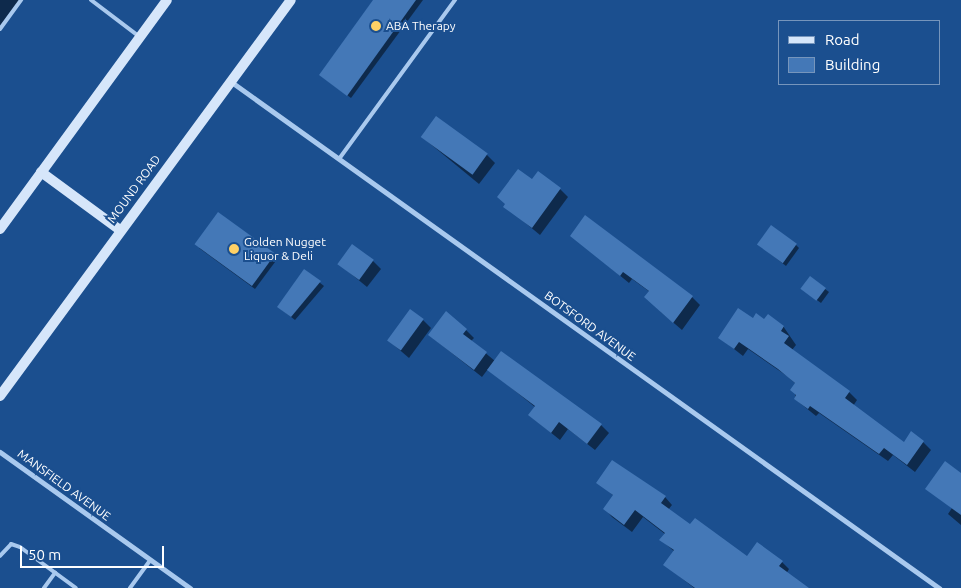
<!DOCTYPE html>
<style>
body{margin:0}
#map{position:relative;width:961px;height:588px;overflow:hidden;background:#1b4f8f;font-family:Ubuntu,sans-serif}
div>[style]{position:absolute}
.shadow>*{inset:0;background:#0007}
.building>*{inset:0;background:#4478b7;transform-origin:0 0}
.lane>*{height:4px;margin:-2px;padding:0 2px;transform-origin:2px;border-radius:2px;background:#a9c9ee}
.street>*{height:5px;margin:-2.5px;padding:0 2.5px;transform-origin:2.5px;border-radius:2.5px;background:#a9c9ee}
.secondary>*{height:10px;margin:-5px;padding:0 5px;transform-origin:5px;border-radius:5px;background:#d6e6fa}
.dots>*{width:14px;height:14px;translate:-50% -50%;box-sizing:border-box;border:2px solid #1b4f8f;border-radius:50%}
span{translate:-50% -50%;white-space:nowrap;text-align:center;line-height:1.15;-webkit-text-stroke:4px #1b4f8f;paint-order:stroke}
.poi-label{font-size:12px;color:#fff}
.left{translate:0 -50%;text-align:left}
.street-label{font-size:12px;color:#fff}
.legend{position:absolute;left:778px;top:20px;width:162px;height:65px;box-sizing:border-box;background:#1b4f8f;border:1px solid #7695bc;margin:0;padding:6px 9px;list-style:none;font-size:15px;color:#fff}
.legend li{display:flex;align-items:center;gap:10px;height:25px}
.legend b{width:25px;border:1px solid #7695bc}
.scale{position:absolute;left:20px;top:546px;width:144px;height:22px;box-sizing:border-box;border:2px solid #fff;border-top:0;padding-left:6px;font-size:15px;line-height:18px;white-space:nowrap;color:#fff;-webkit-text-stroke:4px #1b4f8f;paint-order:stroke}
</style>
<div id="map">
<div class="shadow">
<i style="clip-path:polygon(0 0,20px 0,0 27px)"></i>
<i style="clip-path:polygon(375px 0,423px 0,351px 98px,324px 78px)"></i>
<i style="clip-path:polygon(422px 137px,487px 155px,495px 163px,479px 184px)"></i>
<i style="clip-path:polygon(532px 181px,560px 189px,568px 197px,540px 235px,505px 206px)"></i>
<i style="clip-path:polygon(572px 236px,692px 297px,700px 305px,682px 330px,661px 312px,650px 292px,632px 279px,629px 283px)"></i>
<i style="clip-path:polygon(758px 244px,796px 245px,799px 248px,786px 266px)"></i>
<i style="clip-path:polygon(199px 248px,274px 255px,278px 258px,255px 289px)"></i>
<i style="clip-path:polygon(373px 261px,381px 269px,367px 287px,339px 264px)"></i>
<i style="clip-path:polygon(305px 271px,324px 286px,295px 320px,282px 310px)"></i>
<i style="clip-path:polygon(825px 289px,829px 292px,821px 303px,806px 292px)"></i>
<i style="clip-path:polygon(423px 320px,431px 328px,409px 358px,388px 340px)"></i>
<i style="clip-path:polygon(753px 320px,783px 326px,796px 345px,792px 350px,849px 392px,857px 400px,853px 406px,904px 443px,923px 442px,931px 450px,915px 472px,893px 455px,888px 461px,819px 413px,816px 416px,795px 399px,796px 384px,787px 376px,748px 349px,743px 356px,720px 338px)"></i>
<i style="clip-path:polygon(466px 330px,474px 338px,471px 341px,495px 361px,601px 425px,609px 433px,595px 450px,568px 429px,560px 440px,529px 415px,535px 407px,488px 369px,482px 377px,429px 335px)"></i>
<i style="clip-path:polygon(961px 474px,961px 525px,948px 514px,952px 508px,927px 488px)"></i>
<i style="clip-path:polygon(598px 482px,665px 497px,672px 505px,668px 510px,691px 526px,747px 558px,782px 562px,789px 569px,786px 574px,805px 588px,694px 588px,665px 565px,675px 552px,661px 540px,665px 534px,643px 517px,632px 532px,612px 517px,605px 509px,614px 496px)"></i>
</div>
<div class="building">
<i style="clip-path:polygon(373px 0,416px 0,347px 96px,319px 75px)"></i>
<i style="left:436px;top:116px;width:64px;height:26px;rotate:36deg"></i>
<i style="clip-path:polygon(518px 169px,532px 179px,538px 171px,561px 188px,532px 228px,503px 207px,505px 204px,497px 197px)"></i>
<i style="left:218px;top:212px;width:71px;height:40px;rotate:36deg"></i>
<i style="clip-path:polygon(585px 215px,693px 296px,673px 323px,644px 297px,649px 291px,623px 272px,620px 276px,570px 236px)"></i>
<i style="left:771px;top:225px;width:32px;height:24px;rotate:36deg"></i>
<i style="left:352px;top:244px;width:27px;height:25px;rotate:36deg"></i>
<i style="clip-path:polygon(304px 269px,321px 281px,291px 317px,277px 307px)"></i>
<i style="left:810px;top:276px;width:20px;height:16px;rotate:37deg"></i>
<i style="clip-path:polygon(738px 308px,753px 318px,756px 313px,764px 319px,768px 314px,784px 326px,781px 331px,789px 336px,784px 343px,850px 391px,845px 398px,904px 442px,911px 431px,924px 441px,907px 465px,884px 448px,879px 454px,810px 406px,808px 409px,794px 399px,796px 395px,790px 390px,795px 383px,778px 369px,739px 342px,734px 349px,718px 338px)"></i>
<i style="left:410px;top:309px;width:17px;height:39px;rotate:36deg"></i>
<i style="clip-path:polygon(446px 311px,467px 329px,463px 334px,487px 352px,474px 370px,428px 335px)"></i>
<i style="clip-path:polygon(501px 351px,602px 424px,587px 444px,559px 422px,551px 433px,528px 415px,535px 406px,487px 370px)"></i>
<i style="clip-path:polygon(612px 460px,666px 496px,661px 503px,690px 524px,695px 518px,747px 556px,757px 542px,783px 561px,779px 566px,809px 588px,695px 588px,663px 565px,674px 550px,659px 540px,665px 533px,635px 510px,624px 525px,603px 509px,613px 495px,596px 483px)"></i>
<i style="clip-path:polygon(945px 461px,961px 473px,961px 515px,925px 489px)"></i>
</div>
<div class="lane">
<i style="left:91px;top:0;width:61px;rotate:37.1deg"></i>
<i style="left:0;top:29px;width:36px;rotate:-54deg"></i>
<i style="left:339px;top:159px;width:197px;rotate:-53.9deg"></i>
<i style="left:0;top:556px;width:16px;rotate:-47deg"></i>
<i style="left:11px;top:544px;width:9px;rotate:18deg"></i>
<i style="left:20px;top:547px;width:69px;rotate:36.2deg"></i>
<i style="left:44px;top:588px;width:19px;rotate:-54deg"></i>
<i style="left:130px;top:588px;width:34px;rotate:-54deg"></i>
</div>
<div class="street">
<i style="left:230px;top:81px;width:872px;rotate:35.57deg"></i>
<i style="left:0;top:452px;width:234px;rotate:35.6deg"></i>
</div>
<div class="secondary">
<i style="left:41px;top:172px;width:98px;rotate:36.3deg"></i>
<i style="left:0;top:229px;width:283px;rotate:-53.9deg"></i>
<i style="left:0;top:396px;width:491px;rotate:-53.7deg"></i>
</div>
<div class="dots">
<i style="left:376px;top:26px;background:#ffd166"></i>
<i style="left:234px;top:249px;background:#ffd166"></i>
</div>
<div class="poi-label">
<span class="left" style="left:386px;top:26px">ABA Therapy</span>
<span class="left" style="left:244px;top:249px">Golden Nugget<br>Liquor &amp; Deli</span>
</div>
<div class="street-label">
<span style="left:134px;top:189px;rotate:-54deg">MOUND ROAD</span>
<span style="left:590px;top:326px;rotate:36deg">BOTSFORD AVENUE</span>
<span style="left:64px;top:485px;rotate:36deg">MANSFIELD AVENUE</span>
</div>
<ul class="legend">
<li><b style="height:6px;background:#d6e6fa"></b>Road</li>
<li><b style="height:14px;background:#4478b7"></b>Building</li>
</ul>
<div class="scale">50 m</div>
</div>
